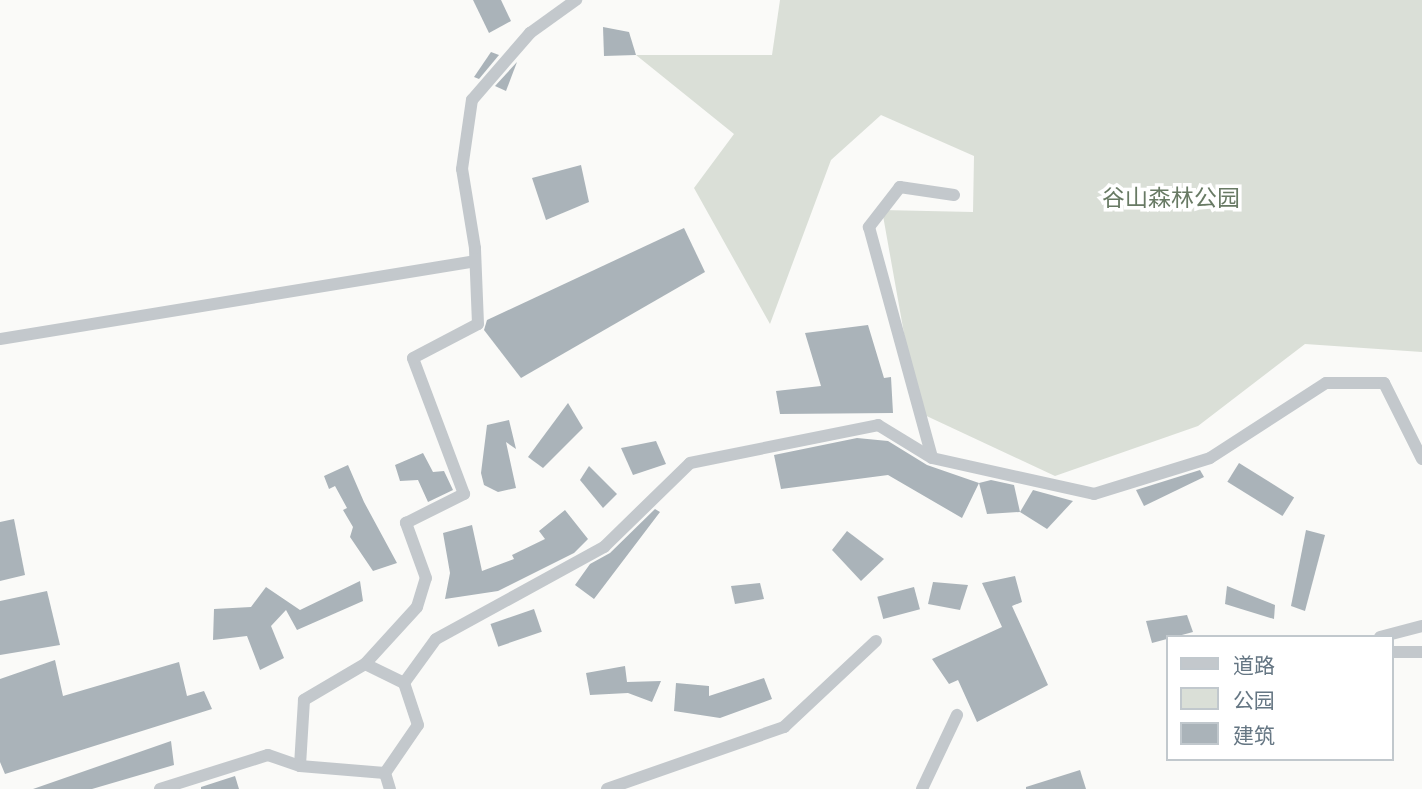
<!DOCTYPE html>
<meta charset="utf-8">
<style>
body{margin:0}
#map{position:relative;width:1422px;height:789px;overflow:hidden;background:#fafaf8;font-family:"Varela Round","Noto Sans SC",sans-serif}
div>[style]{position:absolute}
.green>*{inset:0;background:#dadfd7}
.building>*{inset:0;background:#aab3b9;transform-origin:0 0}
.street>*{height:12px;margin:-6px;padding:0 6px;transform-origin:6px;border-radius:6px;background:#c3c8cc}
span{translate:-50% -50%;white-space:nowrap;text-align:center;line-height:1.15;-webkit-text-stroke:7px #fff;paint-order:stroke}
.park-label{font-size:23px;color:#687a64}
.legend{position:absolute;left:1166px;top:635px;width:228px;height:126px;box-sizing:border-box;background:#fff;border:2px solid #c1c8cd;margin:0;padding:9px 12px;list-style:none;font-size:21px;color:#657683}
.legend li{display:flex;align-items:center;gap:14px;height:35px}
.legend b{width:35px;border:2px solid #c1c8cd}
</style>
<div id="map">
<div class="green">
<i style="clip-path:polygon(780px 0,1422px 0,1422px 352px,1305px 344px,1198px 426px,1055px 476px,918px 412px,882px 210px,973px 212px,974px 156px,881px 115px,831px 160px,770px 324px,694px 188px,734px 134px,636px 55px,772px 55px)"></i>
</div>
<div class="building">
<i style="clip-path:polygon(473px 0,501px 0,511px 21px,489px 33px)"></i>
<i style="clip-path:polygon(603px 27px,629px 32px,636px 55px,604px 56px)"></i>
<i style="clip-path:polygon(491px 52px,499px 55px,479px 79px,474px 77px)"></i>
<i style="clip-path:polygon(517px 62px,506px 91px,495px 86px)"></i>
<i style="clip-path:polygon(581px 165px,589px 202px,546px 220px,532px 178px)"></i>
<i style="clip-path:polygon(684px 228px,705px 272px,521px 378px,484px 330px,487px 320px)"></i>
<i style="clip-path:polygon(868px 325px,884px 378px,891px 377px,893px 413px,780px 414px,776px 391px,821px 386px,805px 333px)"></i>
<i style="clip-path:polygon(568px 403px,583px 428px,543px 468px,528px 457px)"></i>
<i style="clip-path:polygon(509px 420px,516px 449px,506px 442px,516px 488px,498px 492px,484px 485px,481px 473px,487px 425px)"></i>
<i style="clip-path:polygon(857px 438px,888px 441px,927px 465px,979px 483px,962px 518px,888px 475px,781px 489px,774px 455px)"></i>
<i style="clip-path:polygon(656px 441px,666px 464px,633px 475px,621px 448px)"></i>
<i style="clip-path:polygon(423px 453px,433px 472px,444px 471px,453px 490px,428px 502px,418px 480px,400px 481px,395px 465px)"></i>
<i style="left:1239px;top:463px;width:65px;height:22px;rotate:32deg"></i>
<i style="clip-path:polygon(348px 465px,364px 502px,397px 563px,373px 571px,350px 537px,353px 527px,343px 510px,347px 508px,335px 486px,329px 489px,324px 476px)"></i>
<i style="clip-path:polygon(589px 466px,617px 494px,603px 508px,580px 480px)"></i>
<i style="clip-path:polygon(1200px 470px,1204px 477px,1144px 506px,1136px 490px)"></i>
<i style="clip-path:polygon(991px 480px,1014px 485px,1020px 512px,987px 514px,979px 483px)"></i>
<i style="clip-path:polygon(1033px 490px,1073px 501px,1047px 529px,1020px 512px)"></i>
<i style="clip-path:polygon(655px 509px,660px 512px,594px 599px,575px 585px,590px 564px,610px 553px)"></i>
<i style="clip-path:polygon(565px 510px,588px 539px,574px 553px,498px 591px,445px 599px,450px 573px,443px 533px,472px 525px,482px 571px,514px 559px,512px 555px,545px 539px,539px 531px)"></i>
<i style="clip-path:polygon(14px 519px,25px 575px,0 581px,0 522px)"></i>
<i style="clip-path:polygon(1306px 530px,1325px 535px,1305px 611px,1291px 606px)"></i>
<i style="clip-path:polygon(847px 531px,884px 559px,861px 581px,832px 550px)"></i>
<i style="clip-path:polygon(1015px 576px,1022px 602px,1012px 606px,1048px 685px,977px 722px,958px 680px,949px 684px,932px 659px,1002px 627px,982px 583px)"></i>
<i style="clip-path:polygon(360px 581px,363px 601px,297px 630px,286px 610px,271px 626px,284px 658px,260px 670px,247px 636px,213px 640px,214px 609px,251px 607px,266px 587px,300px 610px)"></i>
<i style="clip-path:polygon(933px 582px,968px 585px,960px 610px,928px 604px)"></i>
<i style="clip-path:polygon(760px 583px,764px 599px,735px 604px,731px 586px)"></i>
<i style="clip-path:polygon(1227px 586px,1275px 605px,1274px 619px,1225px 604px)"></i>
<i style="left:914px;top:587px;width:23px;height:38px;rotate:75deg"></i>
<i style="clip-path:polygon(47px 591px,60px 645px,0 655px,0 601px)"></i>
<i style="left:534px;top:609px;width:24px;height:46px;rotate:71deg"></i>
<i style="clip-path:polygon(1187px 615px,1193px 632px,1152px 643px,1146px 621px)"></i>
<i style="clip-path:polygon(55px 660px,63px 696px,179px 662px,187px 696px,204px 691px,212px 709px,5px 774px,0 762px,0 679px)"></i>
<i style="clip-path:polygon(625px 666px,627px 682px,661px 681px,652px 702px,628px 693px,590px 695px,586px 673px)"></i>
<i style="clip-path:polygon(764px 678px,772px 699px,720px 718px,674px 711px,676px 683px,709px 686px,709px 696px)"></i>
<i style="clip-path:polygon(171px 741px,174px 765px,92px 789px,33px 789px)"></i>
<i style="clip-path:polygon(1080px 770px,1086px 789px,1026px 789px,1026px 787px)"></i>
<i style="clip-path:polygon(235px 776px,239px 789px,201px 789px,201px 787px)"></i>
</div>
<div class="street">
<i style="left:954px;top:195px;width:55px;rotate:-171.6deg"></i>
<i style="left:900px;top:187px;width:51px;rotate:127.8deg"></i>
<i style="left:869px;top:227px;width:239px;rotate:74.7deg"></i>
<i style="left:932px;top:458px;width:166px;rotate:12.5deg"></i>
<i style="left:1094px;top:494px;width:121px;rotate:-17.2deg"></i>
<i style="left:1210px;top:458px;width:138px;rotate:-32.9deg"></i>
<i style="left:1326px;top:383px;width:58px"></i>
<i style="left:1384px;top:383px;width:85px;rotate:63.4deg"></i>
<i style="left:0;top:339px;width:481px;rotate:-9.3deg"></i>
<i style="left:1380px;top:637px;width:43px;rotate:-14.7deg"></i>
<i style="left:1392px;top:652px;width:30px"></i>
<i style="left:365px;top:664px;width:77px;rotate:-47.6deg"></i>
<i style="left:417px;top:607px;width:30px;rotate:-73deg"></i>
<i style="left:426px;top:578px;width:59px;rotate:-110deg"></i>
<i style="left:406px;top:523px;width:65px;rotate:-26.6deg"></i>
<i style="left:464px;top:494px;width:145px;rotate:-110.6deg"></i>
<i style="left:413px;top:358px;width:73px;rotate:-27.6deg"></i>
<i style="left:478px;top:324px;width:76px;rotate:-92.3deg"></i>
<i style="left:475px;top:248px;width:80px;rotate:-99.3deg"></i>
<i style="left:462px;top:169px;width:70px;rotate:-81.8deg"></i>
<i style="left:472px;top:100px;width:89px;rotate:-49.1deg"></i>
<i style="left:530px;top:33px;width:57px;rotate:-35.7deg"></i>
<i style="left:404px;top:683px;width:43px;rotate:-154deg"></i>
<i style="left:365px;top:664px;width:71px;rotate:149.5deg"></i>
<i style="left:304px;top:700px;width:66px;rotate:93.5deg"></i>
<i style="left:300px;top:766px;width:85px;rotate:4.7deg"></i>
<i style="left:385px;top:773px;width:58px;rotate:-55.5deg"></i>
<i style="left:418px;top:725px;width:44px;rotate:-108.4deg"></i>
<i style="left:404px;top:683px;width:54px;rotate:-54deg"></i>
<i style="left:436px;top:639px;width:192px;rotate:-28.7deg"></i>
<i style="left:604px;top:547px;width:120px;rotate:-44.3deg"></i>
<i style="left:690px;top:463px;width:192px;rotate:-11.4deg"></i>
<i style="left:878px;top:425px;width:63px;rotate:31.4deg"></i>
<i style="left:385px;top:773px;width:17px;rotate:73deg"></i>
<i style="left:160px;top:789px;width:113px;rotate:-17.5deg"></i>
<i style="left:268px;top:755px;width:34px;rotate:19deg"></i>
<i style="left:607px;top:789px;width:188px;rotate:-19.3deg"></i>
<i style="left:784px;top:727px;width:126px;rotate:-43.1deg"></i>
<i style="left:922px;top:789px;width:82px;rotate:-64.7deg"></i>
</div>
<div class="park-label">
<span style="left:1171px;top:199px">谷山森林公园</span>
</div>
<ul class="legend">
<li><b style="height:9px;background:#c3c8cc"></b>道路</li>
<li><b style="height:19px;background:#dadfd7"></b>公园</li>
<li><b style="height:19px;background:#aab3b9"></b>建筑</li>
</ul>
</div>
